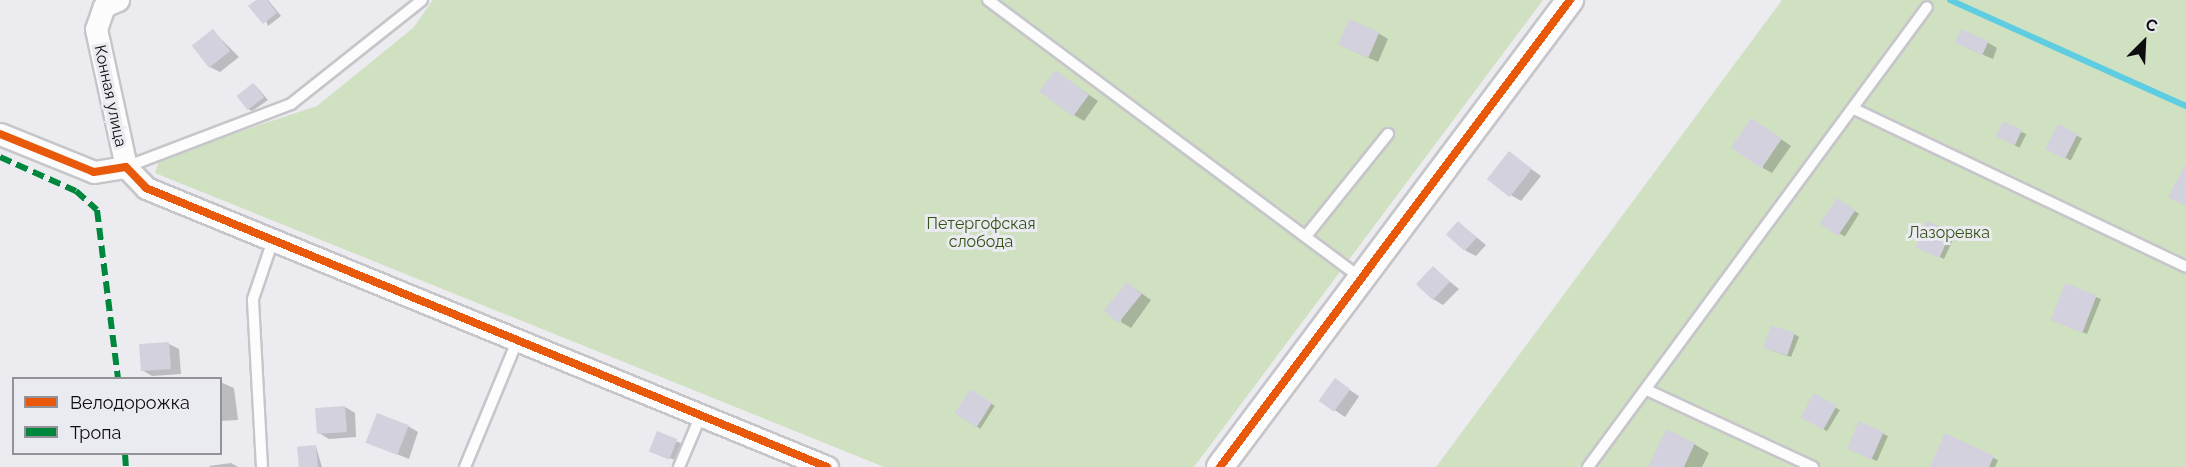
<!DOCTYPE html>
<meta charset="utf-8">
<style>
body{margin:0}
#map{position:relative;width:2186px;height:467px;overflow:hidden;background:#ebebf0;font-family:Raleway,sans-serif}
div>[style]{position:absolute}
.green>*{inset:0;background:#d0e1c2}
.shadow>*{inset:0;background:#0003;transform-origin:0 0}
.stream>*{height:6px;margin:-3px;padding:0 3px;transform-origin:3px;border-radius:3px;background:#5ecce1}
.building>*{inset:0;background:#d2d1dd;transform-origin:0 0}
.roads{filter:drop-shadow(2px 0 #c6c6ca) drop-shadow(-2px 0 #c6c6ca) drop-shadow(0 2px #c6c6ca) drop-shadow(0 -2px #c6c6ca)}
.service>*{height:10px;margin:-5px;padding:0 5px;transform-origin:5px;border-radius:5px;background:#fcfcfd}
.minor>*{height:21px;margin:-10.5px;padding:0 10.5px;transform-origin:10.5px;border-radius:10.5px;background:#fcfcfd}
.tertiary>*{height:26px;margin:-13px;padding:0 13px;transform-origin:13px;border-radius:13px;background:#fcfcfd}
.quiet>*{height:6px;margin-top:-3px;transform-origin:0;background:repeating-linear-gradient(90deg,#00873e 0 12px,transparent 0 18px)}
.cycleway>*{height:8px;margin:-4px;padding:0 4px;transform-origin:4px;border-radius:4px;background:#e8590c}
span{translate:-50% -50%;white-space:nowrap;text-align:center;line-height:1.15;-webkit-text-stroke:6px #eaeaf1;paint-order:stroke}
.street-label{font-size:16px;color:#0d0d10}
.park-label{font-size:16px;color:#365316}
.legend{position:absolute;left:12px;top:377px;width:210px;height:78px;box-sizing:border-box;background:#eaeaf1;border:2px solid #929297;margin:0;padding:8px 10px;list-style:none;font-size:18px;color:#0d0d10}
.legend li{display:flex;align-items:center;gap:12px;height:30px}
.legend b{width:30px;border:2px solid #929297}
.north{position:absolute;left:2114px;top:12px;width:60px;height:60px;-webkit-text-stroke:4px #eaeaf1;paint-order:stroke;rotate:24deg;font-size:16px;font-weight:700;line-height:24px;text-align:center;color:#0d0d10}
.north::after{content:'';display:block;margin:auto;width:21px;height:27px;background:#0d0d10;clip-path:polygon(50% 0,100% 100%,50% 72%,0 100%)}
</style>
<div id="map">
<div class="green">
<i style="clip-path:polygon(433px 0,1543px 0,1194px 467px,884px 467px,155px 173px,160px 158px,317px 106px,413px 28px)"></i>
<i style="clip-path:polygon(1782px 0,2186px 0,2186px 467px,1436px 467px)"></i>
</div>
<div class="shadow">
<i style="clip-path:polygon(258px 0,268px 0,281px 16px,268px 26px)"></i>
<i style="clip-path:polygon(213px 31px,239px 57px,220px 72px,210px 67px)"></i>
<i style="clip-path:polygon(1378px 33px,1388px 39px,1378px 62px,1340px 45px)"></i>
<i style="clip-path:polygon(1987px 42px,1997px 48px,1993px 59px,1967px 48px)"></i>
<i style="clip-path:polygon(1056px 72px,1098px 101px,1084px 121px,1074px 115px)"></i>
<i style="clip-path:polygon(254px 84px,268px 100px,252px 111px,248px 109px)"></i>
<i style="left:2004px;top:123px;width:25px;height:15px;rotate:27deg"></i>
<i style="clip-path:polygon(1761px 125px,1791px 146px,1772px 173px,1763px 168px)"></i>
<i style="left:2058px;top:126px;width:27px;height:25px;rotate:27deg"></i>
<i style="clip-path:polygon(1509px 153px,1541px 176px,1521px 201px,1511px 195px)"></i>
<i style="left:1837px;top:200px;width:26px;height:27px;rotate:32deg"></i>
<i style="clip-path:polygon(1459px 223px,1486px 245px,1476px 256px,1466px 251px)"></i>
<i style="clip-path:polygon(1950px 233px,1955px 235px,1944px 259px,1921px 249px)"></i>
<i style="clip-path:polygon(1433px 268px,1459px 289px,1443px 305px,1433px 299px)"></i>
<i style="clip-path:polygon(1128px 284px,1151px 300px,1131px 328px,1121px 322px)"></i>
<i style="clip-path:polygon(2096px 297px,2101px 299px,2087px 334px,2057px 322px)"></i>
<i style="clip-path:polygon(1794px 334px,1799px 337px,1791px 357px,1770px 350px)"></i>
<i style="clip-path:polygon(169px 344px,179px 349px,181px 374px,152px 376px,142px 370px)"></i>
<i style="left:1335px;top:380px;width:29px;height:25px;rotate:34deg"></i>
<i style="clip-path:polygon(220px 382px,234px 388px,238px 420px,220px 421px)"></i>
<i style="left:971px;top:391px;width:28px;height:27px;rotate:32deg"></i>
<i style="left:1815px;top:395px;width:29px;height:25px;rotate:31deg"></i>
<i style="clip-path:polygon(345px 407px,355px 413px,356px 437px,329px 439px,319px 433px)"></i>
<i style="clip-path:polygon(1860px 423px,1888px 436px,1877px 461px,1853px 451px)"></i>
<i style="clip-path:polygon(408px 426px,418px 432px,409px 459px,369px 443px)"></i>
<i style="left:657px;top:433px;width:33px;height:18px;rotate:23deg"></i>
<i style="clip-path:polygon(1946px 435px,1998px 460px,1995px 467px,1931px 467px)"></i>
<i style="clip-path:polygon(1694px 444px,1709px 453px,1702px 467px,1650px 467px)"></i>
<i style="clip-path:polygon(316px 447px,322px 467px,300px 467px)"></i>
<i style="clip-path:polygon(231px 463px,238px 467px,210px 467px,209px 466px)"></i>
</div>
<div class="stream">
<i style="left:1950px;top:0;width:259px;rotate:24.2deg"></i>
</div>
<div class="building">
<i style="clip-path:polygon(256px 0,267px 0,277px 13px,263px 24px,248px 6px)"></i>
<i style="left:1349px;top:19px;width:33px;height:28px;rotate:23deg"></i>
<i style="left:213px;top:29px;width:28px;height:27px;rotate:52deg"></i>
<i style="left:1961px;top:29px;width:30px;height:15px;rotate:24deg"></i>
<i style="left:1055px;top:70px;width:42px;height:27px;rotate:36deg"></i>
<i style="left:253px;top:83px;width:18px;height:21px;rotate:52deg"></i>
<i style="left:1751px;top:118px;width:37px;height:36px;rotate:34deg"></i>
<i style="left:2003px;top:121px;width:21px;height:17px;rotate:25deg"></i>
<i style="left:2058px;top:124px;width:22px;height:28px;rotate:27deg"></i>
<i style="left:1509px;top:151px;width:29px;height:36px;rotate:38deg"></i>
<i style="clip-path:polygon(2186px 163px,2186px 206px,2168px 197px)"></i>
<i style="left:1837px;top:198px;width:22px;height:31px;rotate:34deg"></i>
<i style="left:1458px;top:221px;width:25px;height:18px;rotate:42deg"></i>
<i style="left:1927px;top:221px;width:26px;height:29px;rotate:23deg"></i>
<i style="left:1433px;top:266px;width:23px;height:25px;rotate:43deg"></i>
<i style="left:1127px;top:282px;width:19px;height:37px;rotate:39deg"></i>
<i style="left:2065px;top:283px;width:34px;height:40px;rotate:21deg"></i>
<i style="left:1771px;top:325px;width:25px;height:24px;rotate:18deg"></i>
<i style="left:169px;top:342px;width:27px;height:30px;rotate:86deg"></i>
<i style="left:1335px;top:378px;width:19px;height:28px;rotate:36deg"></i>
<i style="left:970px;top:389px;width:26px;height:29px;rotate:32deg"></i>
<i style="left:1814px;top:393px;width:26px;height:28px;rotate:29deg"></i>
<i style="left:345px;top:406px;width:26px;height:30px;rotate:86deg"></i>
<i style="left:377px;top:413px;width:34px;height:32px;rotate:21deg"></i>
<i style="left:1859px;top:421px;width:27px;height:30px;rotate:24deg"></i>
<i style="clip-path:polygon(1666px 429px,1695px 443px,1684px 467px,1648px 467px)"></i>
<i style="left:657px;top:431px;width:22px;height:22px;rotate:22deg"></i>
<i style="clip-path:polygon(1945px 433px,1994px 456px,1989px 467px,1930px 467px)"></i>
<i style="left:316px;top:445px;width:22px;height:19px;rotate:85deg"></i>
</div>
<div class="roads">
<div class="service">
<i style="left:988px;top:0;width:465px;rotate:36.7deg"></i>
<i style="left:1856px;top:110px;width:365px;rotate:25.4deg"></i>
<i style="left:126px;top:167px;width:177px;rotate:-20.9deg"></i>
<i style="left:291px;top:104px;width:167px;rotate:-38.4deg"></i>
<i style="left:1306px;top:236px;width:131px;rotate:-51.2deg"></i>
<i style="left:1647px;top:390px;width:183px;rotate:24.9deg"></i>
<i style="left:262px;top:467px;width:168px;rotate:-93.1deg"></i>
<i style="left:253px;top:299px;width:62px;rotate:-71.3deg"></i>
<i style="left:465px;top:467px;width:139px;rotate:-67.5deg"></i>
<i style="left:679px;top:467px;width:56px;rotate:-67.1deg"></i>
<i style="left:1588px;top:467px;width:571px;rotate:-53.61deg"></i>
</div>
<div class="minor">
<i style="left:118px;top:0;width:15px;rotate:157deg"></i>
<i style="left:104px;top:6px;width:24px;rotate:109deg"></i>
<i style="left:96px;top:29px;width:141px;rotate:77.7deg"></i>
<i style="left:0;top:134px;width:101px;rotate:22deg"></i>
<i style="left:94px;top:172px;width:32px;rotate:-9deg"></i>
<i style="left:126px;top:167px;width:29px;rotate:46deg"></i>
<i style="left:146px;top:188px;width:736px;rotate:22.28deg"></i>
</div>
<div class="tertiary">
<i style="left:1220px;top:467px;width:584px;rotate:-53.15deg"></i>
</div>
</div>
<div class="quiet">
<i style="left:0;top:157px;width:83px;rotate:24.1deg"></i>
<i style="left:76px;top:191px;width:28px;rotate:42deg"></i>
<i style="left:97px;top:210px;width:169px;rotate:82.9deg"></i>
<i style="left:125px;top:454px;width:13px;rotate:86deg"></i>
</div>
<div class="cycleway">
<i style="left:0;top:134px;width:101px;rotate:22deg"></i>
<i style="left:94px;top:172px;width:32px;rotate:-9deg"></i>
<i style="left:126px;top:167px;width:29px;rotate:46deg"></i>
<i style="left:146px;top:188px;width:736px;rotate:22.28deg"></i>
<i style="left:1220px;top:467px;width:584px;rotate:-53.15deg"></i>
</div>
<div class="street-label">
<span style="left:110px;top:96px;rotate:78deg">Конная улица</span>
</div>
<div class="park-label">
<span style="left:981px;top:233px">Петергофская<br>слобода</span>
<span style="left:1949px;top:233px">Лазоревка</span>
</div>
<ul class="legend">
<li><b style="height:8px;background:#e8590c"></b>Велодорожка</li>
<li><b style="height:8px;background:#00873e"></b>Тропа</li>
</ul>
<div class="north">С</div>
</div>
